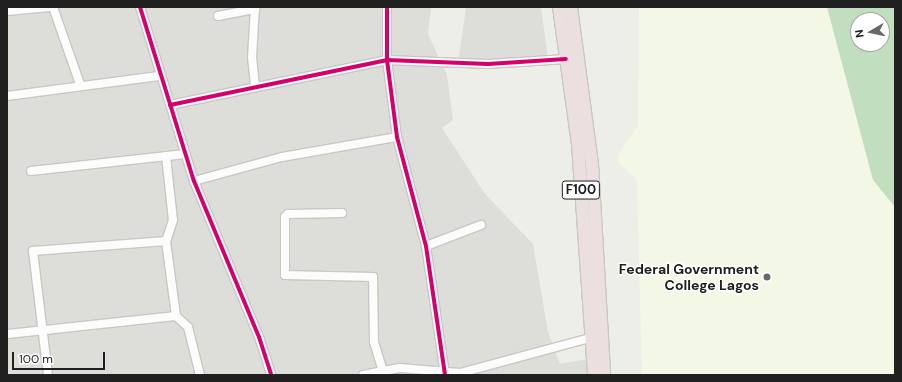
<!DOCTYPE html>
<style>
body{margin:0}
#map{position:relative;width:902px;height:382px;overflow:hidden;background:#eeeee9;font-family:"DM Sans",sans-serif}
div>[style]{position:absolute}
.residential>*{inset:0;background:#ddddda}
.education>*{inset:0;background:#f3f7e5}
.forest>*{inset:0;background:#c1debe}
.roads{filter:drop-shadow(1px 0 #c7c7c5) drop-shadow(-1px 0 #c7c7c5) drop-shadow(0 1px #c7c7c5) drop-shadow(0 -1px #c7c7c5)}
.minor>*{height:8px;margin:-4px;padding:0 4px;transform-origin:4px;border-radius:4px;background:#fcfcfc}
.highway>*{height:12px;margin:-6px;padding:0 6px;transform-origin:6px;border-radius:6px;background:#ebe0df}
.cycleway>*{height:4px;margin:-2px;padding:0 2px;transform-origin:2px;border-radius:2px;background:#d6006c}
.dots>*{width:11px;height:11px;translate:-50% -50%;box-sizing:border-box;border:2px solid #fff;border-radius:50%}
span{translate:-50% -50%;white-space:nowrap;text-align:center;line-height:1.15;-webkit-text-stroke:3px #fff;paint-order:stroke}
.shield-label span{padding:1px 3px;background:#fff;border:1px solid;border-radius:3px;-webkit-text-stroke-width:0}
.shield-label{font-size:13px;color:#202020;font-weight:700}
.poi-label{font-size:14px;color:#202020;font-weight:700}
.right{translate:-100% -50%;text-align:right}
.frame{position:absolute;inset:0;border:8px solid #202020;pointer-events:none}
.north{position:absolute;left:850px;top:12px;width:40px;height:40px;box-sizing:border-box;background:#fff;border:1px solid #a6a6a6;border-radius:50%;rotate:261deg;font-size:11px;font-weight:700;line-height:16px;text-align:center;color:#202020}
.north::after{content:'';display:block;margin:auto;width:14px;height:18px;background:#686866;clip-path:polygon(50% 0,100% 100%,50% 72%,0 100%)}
.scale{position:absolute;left:12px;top:352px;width:93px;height:18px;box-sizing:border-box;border:2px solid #202020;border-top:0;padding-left:5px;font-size:12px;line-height:14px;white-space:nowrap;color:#202020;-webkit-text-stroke:3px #fff;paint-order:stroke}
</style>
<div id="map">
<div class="residential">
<i style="clip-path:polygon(7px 7px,431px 7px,428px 34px,447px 75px,453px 120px,442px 128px,485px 194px,533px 244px,548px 332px,560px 364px,597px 357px,597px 375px,7px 375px)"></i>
<i style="clip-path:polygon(466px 7px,541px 7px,548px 59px,494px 63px,459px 58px)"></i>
</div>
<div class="education">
<i style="clip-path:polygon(evenodd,639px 7px,895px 7px,895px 375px,642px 375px,637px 180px,618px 162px,618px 155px,638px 126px,639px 7px,858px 20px,882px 20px,882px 44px,858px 44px,858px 20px)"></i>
</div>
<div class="forest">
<i style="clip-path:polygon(evenodd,827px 7px,895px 7px,895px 207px,873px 180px,827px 7px,858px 20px,882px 20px,882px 44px,858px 44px,858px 20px)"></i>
</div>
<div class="roads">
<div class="minor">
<i style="left:53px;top:7px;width:82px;rotate:70.7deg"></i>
<i style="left:140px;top:7px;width:182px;rotate:72.8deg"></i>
<i style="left:194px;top:181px;width:169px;rotate:67.4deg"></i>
<i style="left:259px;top:337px;width:40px;rotate:72deg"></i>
<i style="left:255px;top:7px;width:50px;rotate:93.4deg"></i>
<i style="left:252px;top:57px;width:30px;rotate:84deg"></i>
<i style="left:387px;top:7px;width:53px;rotate:90deg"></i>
<i style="left:387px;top:60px;width:78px;rotate:82.6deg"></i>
<i style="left:397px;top:137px;width:113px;rotate:75.1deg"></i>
<i style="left:426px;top:246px;width:130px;rotate:81.6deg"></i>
<i style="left:7px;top:11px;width:43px;rotate:-5.3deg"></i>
<i style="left:218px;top:16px;width:38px;rotate:-11deg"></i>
<i style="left:7px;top:96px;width:153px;rotate:-7.5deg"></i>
<i style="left:170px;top:105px;width:222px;rotate:-11.7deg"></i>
<i style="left:387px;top:60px;width:101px;rotate:2.3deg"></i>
<i style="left:488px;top:64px;width:78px;rotate:-3.7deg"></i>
<i style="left:166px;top:156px;width:64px;rotate:83.8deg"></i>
<i style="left:173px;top:220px;width:22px;rotate:108deg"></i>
<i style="left:166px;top:241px;width:76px;rotate:82.4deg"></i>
<i style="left:176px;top:316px;width:16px;rotate:43deg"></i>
<i style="left:188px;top:327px;width:49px;rotate:76deg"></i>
<i style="left:31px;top:171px;width:155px;rotate:-6.3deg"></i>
<i style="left:194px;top:181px;width:91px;rotate:-15.3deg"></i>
<i style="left:282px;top:157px;width:117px;rotate:-9.9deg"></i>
<i style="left:342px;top:213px;width:54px;rotate:178.9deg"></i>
<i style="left:288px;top:214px;width:4px;rotate:135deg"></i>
<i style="left:285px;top:217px;width:58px;rotate:90deg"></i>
<i style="left:285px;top:275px;width:88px;rotate:1.3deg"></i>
<i style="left:373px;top:277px;width:65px;rotate:89.1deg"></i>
<i style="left:374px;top:342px;width:28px;rotate:73deg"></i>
<i style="left:426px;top:246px;width:59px;rotate:-20.9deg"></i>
<i style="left:7px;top:334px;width:170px;rotate:-6.1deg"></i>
<i style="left:48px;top:375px;width:125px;rotate:-96.9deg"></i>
<i style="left:33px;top:251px;width:133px;rotate:-4.3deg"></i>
<i style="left:363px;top:375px;width:38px;rotate:-11deg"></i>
<i style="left:400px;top:368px;width:60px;rotate:4.8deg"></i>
<i style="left:460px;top:373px;width:138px;rotate:-15.1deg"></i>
</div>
<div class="highway">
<i style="left:559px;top:7px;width:138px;rotate:82.1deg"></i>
<i style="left:578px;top:144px;width:232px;rotate:86deg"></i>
<i style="left:571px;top:7px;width:158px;rotate:82.4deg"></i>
<i style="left:592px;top:164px;width:211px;rotate:86.7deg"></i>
</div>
</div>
<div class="cycleway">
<i style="left:140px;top:7px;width:182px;rotate:72.8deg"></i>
<i style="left:194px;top:181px;width:169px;rotate:67.4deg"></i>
<i style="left:259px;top:337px;width:40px;rotate:72deg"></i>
<i style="left:387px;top:7px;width:53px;rotate:90deg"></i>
<i style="left:387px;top:60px;width:78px;rotate:82.6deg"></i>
<i style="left:397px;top:137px;width:113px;rotate:75.1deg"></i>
<i style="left:426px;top:246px;width:130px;rotate:81.6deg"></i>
<i style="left:170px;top:105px;width:222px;rotate:-11.7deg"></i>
<i style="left:387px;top:60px;width:101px;rotate:2.3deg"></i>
<i style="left:488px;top:64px;width:78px;rotate:-3.7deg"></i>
</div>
<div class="dots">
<i style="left:767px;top:277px;background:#686866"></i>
</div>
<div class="shield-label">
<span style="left:581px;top:190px">F100</span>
</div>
<div class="poi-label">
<span class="right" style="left:759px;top:277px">Federal Government<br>College Lagos</span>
</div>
<div class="frame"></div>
<div class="north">N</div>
<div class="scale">100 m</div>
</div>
